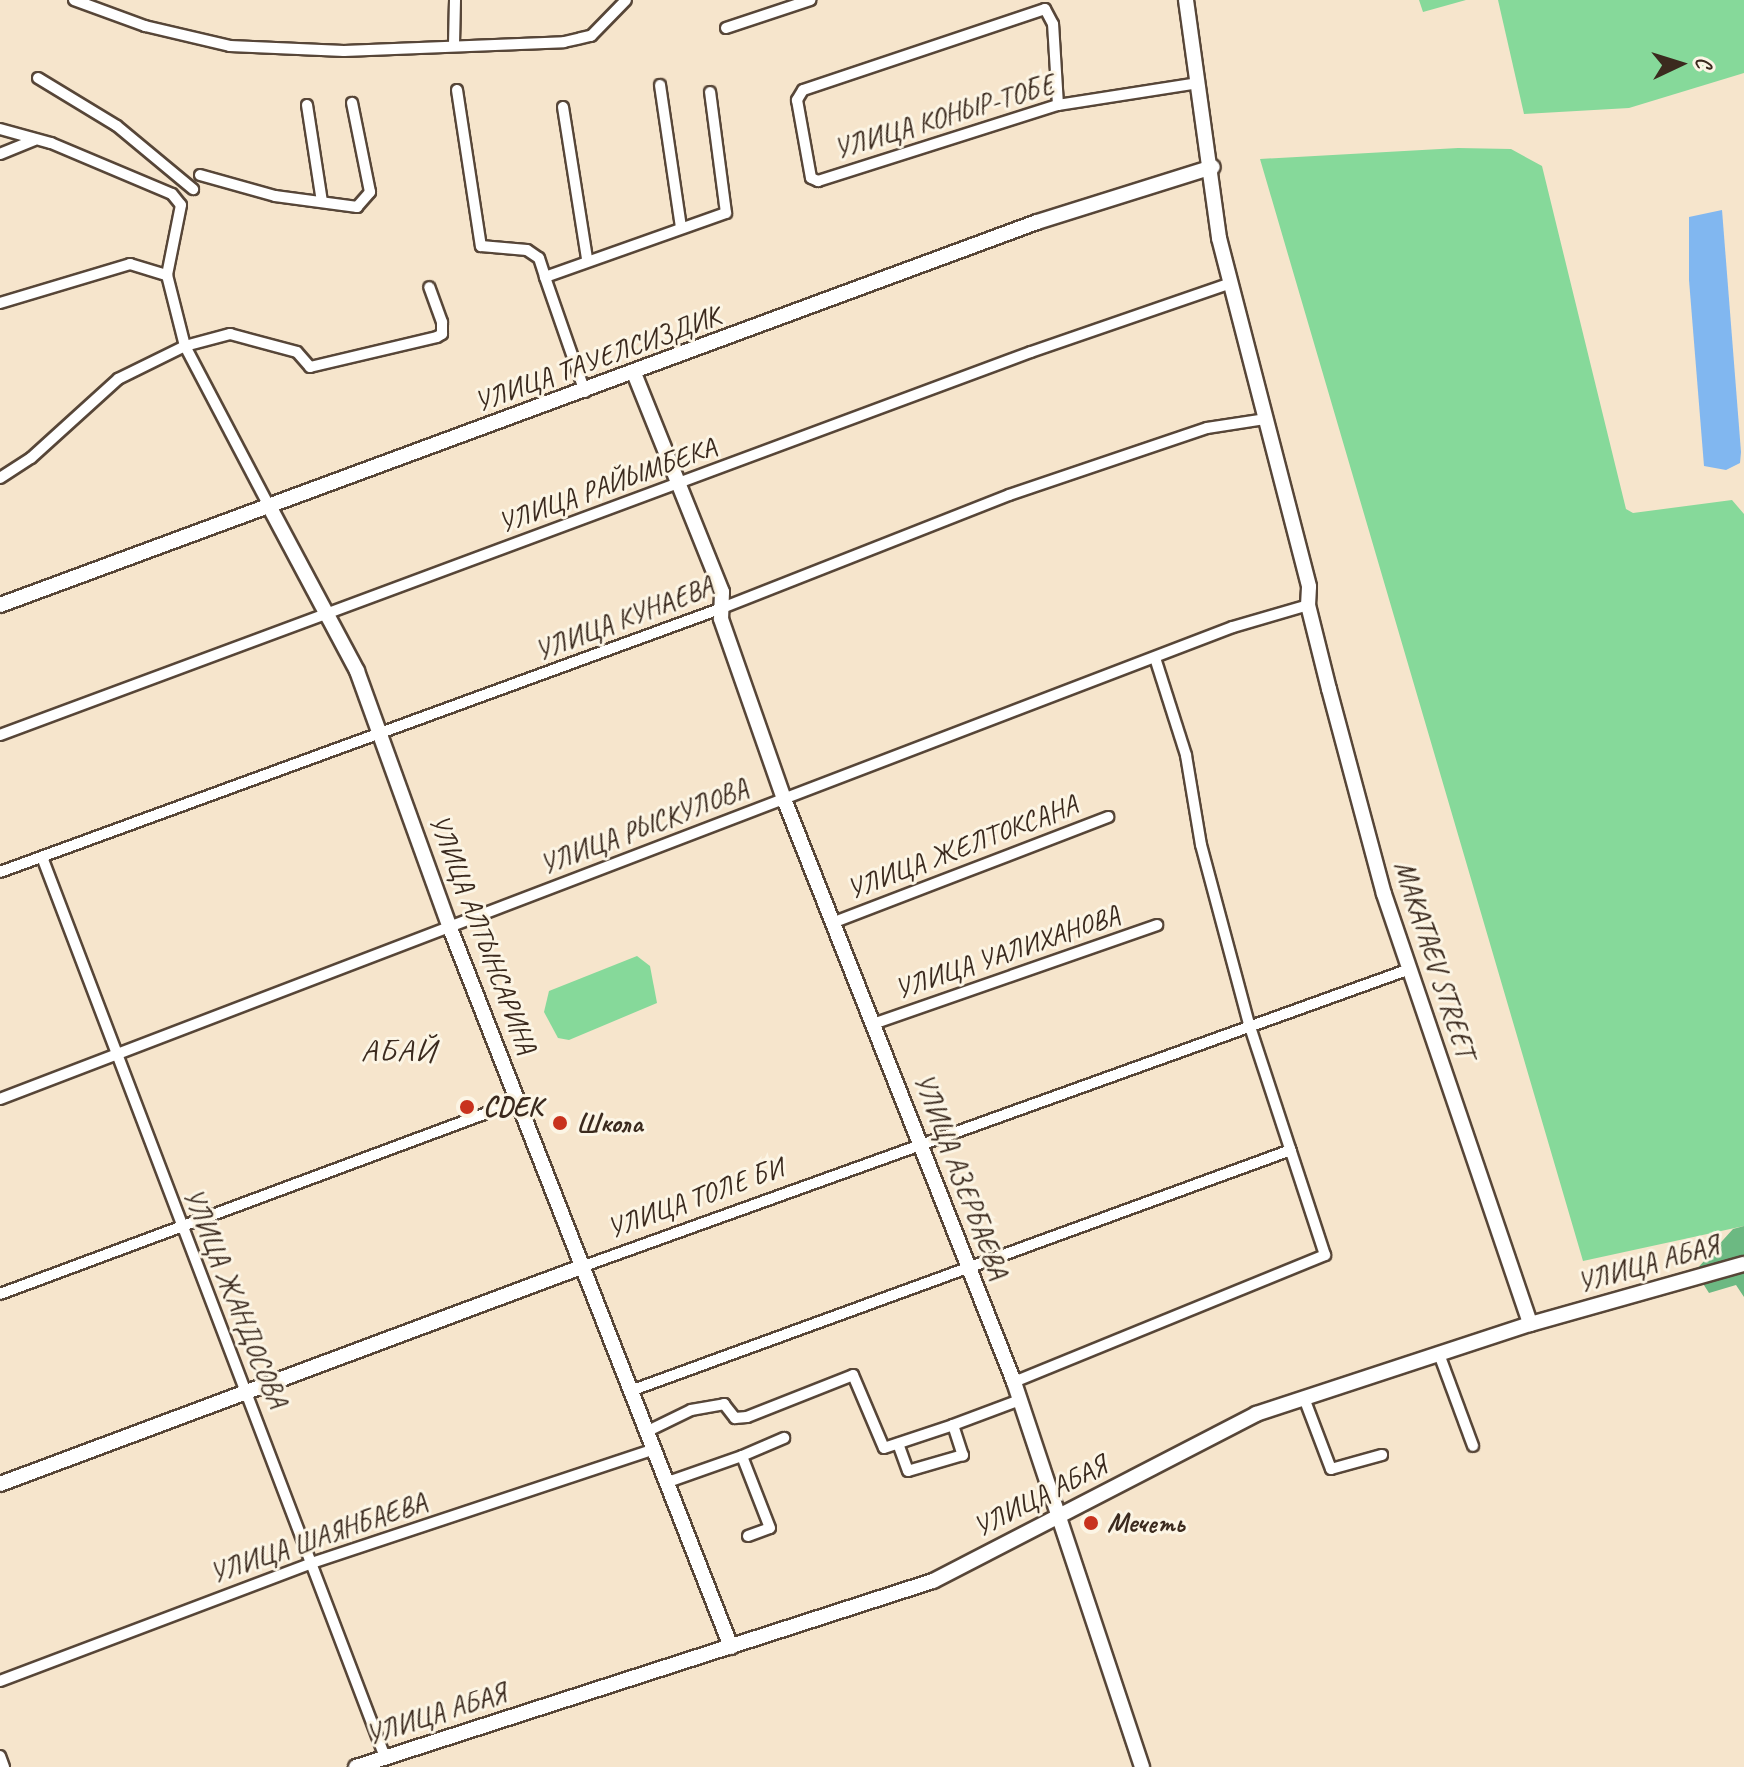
<!DOCTYPE html>
<meta charset="utf-8">
<style>
body{margin:0}
#map{position:relative;width:1744px;height:1767px;overflow:hidden;background:#f6e5cc;font-family:Caveat,sans-serif}
div>[style]{position:absolute}
.green>*{inset:0;background:#86d99a}
.forest>*{inset:0;background:#6cb982}
.water>*{inset:0;background:#81b7f0}
.roads{filter:drop-shadow(2px 0 #574638) drop-shadow(-2px 0 #574638) drop-shadow(0 2px #574638) drop-shadow(0 -2px #574638)}
.street>*{height:10px;margin:-5px;padding:0 5px;transform-origin:5px;border-radius:5px;background:#fff}
.secondary>*{height:14px;margin:-7px;padding:0 7px;transform-origin:7px;border-radius:7px;background:#fff}
.dots>*{width:22px;height:22px;translate:-50% -50%;box-sizing:border-box;border:4px solid #fcf5e5;border-radius:50%}
span{translate:-50% -50%;white-space:nowrap;text-align:center;line-height:1.15;-webkit-text-stroke:6px #fcf5e5;paint-order:stroke}
.street-label{font-size:28px;color:#3b2a1e}
.poi-label{font-size:28px;color:#3b2a1e;font-weight:700}
.left{translate:0 -50%;text-align:left}
.quarter-label{font-size:32px;color:#3b2a1e;letter-spacing:2px}
.north{position:absolute;left:1640px;top:24px;width:80px;height:80px;-webkit-text-stroke:6px #fcf5e5;paint-order:stroke;rotate:86deg;font-size:22px;font-weight:700;line-height:32px;text-align:center;color:#3b2a1e}
.north::after{content:'';display:block;margin:auto;width:28px;height:36px;background:#3b2a1e;clip-path:polygon(50% 0,100% 100%,50% 72%,0 100%)}
</style>
<div id="map">
<div class="green">
<i style="clip-path:polygon(1419px 0,1466px 0,1423px 12px)"></i>
<i style="clip-path:polygon(1498px 0,1744px 0,1744px 73px,1629px 108px,1524px 114px)"></i>
<i style="clip-path:polygon(1458px 148px,1511px 149px,1542px 166px,1626px 509px,1633px 513px,1732px 500px,1744px 514px,1744px 1226px,1583px 1261px,1260px 159px)"></i>
<i style="clip-path:polygon(637px 956px,650px 966px,657px 1003px,569px 1040px,558px 1038px,544px 1012px,549px 991px)"></i>
</div>
<div class="forest">
<i style="clip-path:polygon(1744px 1226px,1744px 1297px,1736px 1285px,1709px 1293px,1695px 1271px,1733px 1229px)"></i>
</div>
<div class="water">
<i style="clip-path:polygon(1722px 210px,1741px 452px,1740px 463px,1726px 470px,1704px 466px,1689px 280px,1689px 217px)"></i>
</div>
<div class="roads">
<div class="street">
<i style="left:74px;top:0;width:76px;rotate:20.1deg"></i>
<i style="left:145px;top:26px;width:87px;rotate:13.2deg"></i>
<i style="left:230px;top:46px;width:114px;rotate:2.5deg"></i>
<i style="left:344px;top:51px;width:220px;rotate:-2.3deg"></i>
<i style="left:564px;top:42px;width:28px;rotate:-13deg"></i>
<i style="left:591px;top:36px;width:50px;rotate:-45.8deg"></i>
<i style="left:726px;top:28px;width:89px;rotate:-18.4deg"></i>
<i style="left:454px;top:44px;width:44px;rotate:-88.7deg"></i>
<i style="left:38px;top:78px;width:92px;rotate:31.3deg"></i>
<i style="left:117px;top:126px;width:99px;rotate:39.7deg"></i>
<i style="left:660px;top:85px;width:144px;rotate:81.6deg"></i>
<i style="left:457px;top:90px;width:158px;rotate:81.3deg"></i>
<i style="left:481px;top:246px;width:46px;rotate:5deg"></i>
<i style="left:527px;top:250px;width:14px;rotate:34deg"></i>
<i style="left:539px;top:258px;width:20px;rotate:72deg"></i>
<i style="left:307px;top:105px;width:98px;rotate:81.2deg"></i>
<i style="left:1058px;top:105px;width:81px;rotate:-93.5deg"></i>
<i style="left:1053px;top:24px;width:17px;rotate:-118deg"></i>
<i style="left:1045px;top:9px;width:255px;rotate:161.5deg"></i>
<i style="left:803px;top:90px;width:12px;rotate:121deg"></i>
<i style="left:797px;top:100px;width:79px;rotate:79.8deg"></i>
<i style="left:811px;top:178px;width:8px;rotate:23deg"></i>
<i style="left:818px;top:181px;width:252px;rotate:-17.6deg"></i>
<i style="left:1058px;top:105px;width:142px;rotate:-8.9deg"></i>
<i style="left:563px;top:107px;width:154px;rotate:81deg"></i>
<i style="left:0;top:129px;width:53px;rotate:15.4deg"></i>
<i style="left:51px;top:143px;width:131px;rotate:22.9deg"></i>
<i style="left:172px;top:194px;width:14px;rotate:51deg"></i>
<i style="left:181px;top:205px;width:71px;rotate:101.3deg"></i>
<i style="left:167px;top:275px;width:73px;rotate:75.8deg"></i>
<i style="left:185px;top:346px;width:181px;rotate:62.3deg"></i>
<i style="left:0;top:154px;width:37px;rotate:-22deg"></i>
<i style="left:200px;top:175px;width:78px;rotate:15.6deg"></i>
<i style="left:275px;top:196px;width:83px;rotate:7.6deg"></i>
<i style="left:357px;top:207px;width:20px;rotate:-49deg"></i>
<i style="left:370px;top:192px;width:91px;rotate:-101.4deg"></i>
<i style="left:0;top:303px;width:136px;rotate:-16.7deg"></i>
<i style="left:130px;top:264px;width:39px;rotate:17deg"></i>
<i style="left:585px;top:392px;width:122px;rotate:-109.2deg"></i>
<i style="left:545px;top:277px;width:192px;rotate:-19.5deg"></i>
<i style="left:726px;top:213px;width:122px;rotate:-97.5deg"></i>
<i style="left:0;top:478px;width:37px;rotate:-33deg"></i>
<i style="left:31px;top:458px;width:118px;rotate:-42.2deg"></i>
<i style="left:118px;top:379px;width:75px;rotate:-26.2deg"></i>
<i style="left:185px;top:346px;width:47px;rotate:-14.9deg"></i>
<i style="left:230px;top:334px;width:69px;rotate:15deg"></i>
<i style="left:297px;top:352px;width:20px;rotate:49deg"></i>
<i style="left:310px;top:367px;width:130px;rotate:-13.3deg"></i>
<i style="left:437px;top:337px;width:6px;rotate:-31deg"></i>
<i style="left:442px;top:334px;width:12px;rotate:-90deg"></i>
<i style="left:442px;top:322px;width:37px;rotate:-110deg"></i>
<i style="left:0;top:735px;width:1100px;rotate:-20.38deg"></i>
<i style="left:1031px;top:352px;width:212px;rotate:-19deg"></i>
<i style="left:42px;top:857px;width:963px;rotate:69.14deg"></i>
<i style="left:0;top:872px;width:769px;rotate:-20.08deg"></i>
<i style="left:722px;top:608px;width:308px;rotate:-21.5deg"></i>
<i style="left:1009px;top:495px;width:209px;rotate:-18.7deg"></i>
<i style="left:1207px;top:428px;width:60px;rotate:-8.7deg"></i>
<i style="left:832px;top:923px;width:296px;rotate:-21deg"></i>
<i style="left:873px;top:1024px;width:301px;rotate:-19.2deg"></i>
<i style="left:0;top:1099px;width:1320px;rotate:-20.95deg"></i>
<i style="left:1233px;top:627px;width:78px;rotate:-16.3deg"></i>
<i style="left:584px;top:1266px;width:878px;rotate:-19.78deg"></i>
<i style="left:0;top:1294px;width:554px;rotate:-20.4deg"></i>
<i style="left:1439px;top:1354px;width:98px;rotate:69.7deg"></i>
<i style="left:1014px;top:1382px;width:336px;rotate:-22.2deg"></i>
<i style="left:1325px;top:1255px;width:243px;rotate:-108.2deg"></i>
<i style="left:1249px;top:1024px;width:185px;rotate:-105deg"></i>
<i style="left:1201px;top:845px;width:91px;rotate:-99.5deg"></i>
<i style="left:1186px;top:755px;width:102px;rotate:-107.7deg"></i>
<i style="left:633px;top:1390px;width:700px;rotate:-20.04deg"></i>
<i style="left:1304px;top:1398px;width:76px;rotate:69.2deg"></i>
<i style="left:1331px;top:1469px;width:53px;rotate:-15.4deg"></i>
<i style="left:953px;top:1425px;width:72px;rotate:-20.5deg"></i>
<i style="left:648px;top:1431px;width:48px;rotate:-26deg"></i>
<i style="left:691px;top:1410px;width:34px;rotate:-10deg"></i>
<i style="left:724px;top:1404px;width:18px;rotate:52deg"></i>
<i style="left:735px;top:1418px;width:12px;rotate:-5deg"></i>
<i style="left:747px;top:1417px;width:114px;rotate:-21.6deg"></i>
<i style="left:853px;top:1375px;width:79px;rotate:67deg"></i>
<i style="left:884px;top:1448px;width:73px;rotate:-18.4deg"></i>
<i style="left:953px;top:1425px;width:32px;rotate:72deg"></i>
<i style="left:963px;top:1455px;width:57px;rotate:163.8deg"></i>
<i style="left:908px;top:1471px;width:29px;rotate:-110deg"></i>
<i style="left:668px;top:1482px;width:78px;rotate:-19.4deg"></i>
<i style="left:748px;top:1536px;width:23px;rotate:-20deg"></i>
<i style="left:770px;top:1528px;width:77px;rotate:-111.3deg"></i>
<i style="left:742px;top:1456px;width:46px;rotate:-23.2deg"></i>
<i style="left:0;top:1681px;width:334px;rotate:-20.7deg"></i>
<i style="left:312px;top:1563px;width:361px;rotate:-18.4deg"></i>
<i style="left:0;top:1756px;width:12px;rotate:70deg"></i>
</div>
<div class="secondary">
<i style="left:1186px;top:0;width:240px;rotate:82.1deg"></i>
<i style="left:1219px;top:238px;width:360px;rotate:75.5deg"></i>
<i style="left:1309px;top:587px;width:18px;rotate:93deg"></i>
<i style="left:1308px;top:605px;width:87px;rotate:76deg"></i>
<i style="left:1329px;top:689px;width:212px;rotate:75deg"></i>
<i style="left:1384px;top:894px;width:454px;rotate:71.2deg"></i>
<i style="left:634px;top:373px;width:236px;rotate:68.1deg"></i>
<i style="left:722px;top:592px;width:27px;rotate:92deg"></i>
<i style="left:721px;top:619px;width:191px;rotate:70.7deg"></i>
<i style="left:784px;top:799px;width:627px;rotate:68.47deg"></i>
<i style="left:1014px;top:1382px;width:406px;rotate:71.6deg"></i>
<i style="left:269px;top:506px;width:187px;rotate:61.9deg"></i>
<i style="left:357px;top:671px;width:273px;rotate:70.1deg"></i>
<i style="left:450px;top:928px;width:772px;rotate:68.65deg"></i>
<i style="left:0;top:605px;width:1105px;rotate:-20.27deg"></i>
<i style="left:1037px;top:222px;width:184px;rotate:-17.4deg"></i>
<i style="left:0;top:1484px;width:623px;rotate:-20.47deg"></i>
<i style="left:356px;top:1767px;width:606px;rotate:-17.87deg"></i>
<i style="left:933px;top:1581px;width:364px;rotate:-27.3deg"></i>
<i style="left:1256px;top:1414px;width:288px;rotate:-18.2deg"></i>
<i style="left:1530px;top:1324px;width:222px;rotate:-15.7deg"></i>
</div>
</div>
<div class="dots">
<i style="left:467px;top:1107px;background:#c8321e"></i>
<i style="left:560px;top:1123px;background:#c8321e"></i>
<i style="left:1091px;top:1523px;background:#c8321e"></i>
</div>
<div class="street-label">
<span style="left:944px;top:117px;rotate:-17deg">УЛИЦА КОНЫР-ТОБЕ</span>
<span style="left:597px;top:359px;rotate:-20deg">УЛИЦА ТАУЕЛСИЗДИК</span>
<span style="left:607px;top:485px;rotate:-20deg">УЛИЦА РАЙЫМБЕКА</span>
<span style="left:624px;top:619px;rotate:-21deg">УЛИЦА КУНАЕВА</span>
<span style="left:644px;top:827px;rotate:-21deg">УЛИЦА РЫСКУЛОВА</span>
<span style="left:962px;top:847px;rotate:-21deg">УЛИЦА ЖЕЛТОКСАНА</span>
<span style="left:483px;top:934px;rotate:69deg">УЛИЦА АЛТЫНСАРИНА</span>
<span style="left:1007px;top:952px;rotate:-19deg">УЛИЦА УАЛИХАНОВА</span>
<span style="left:1435px;top:959px;rotate:72deg">MAKATAEV STREET</span>
<span style="left:961px;top:1176px;rotate:69deg">УЛИЦА АЗЕРБАЕВА</span>
<span style="left:695px;top:1198px;rotate:-20deg">УЛИЦА ТОЛЕ БИ</span>
<span style="left:1648px;top:1264px;rotate:-16deg">УЛИЦА АБАЯ</span>
<span style="left:235px;top:1298px;rotate:68deg">УЛИЦА ЖАНДОСОВА</span>
<span style="left:1040px;top:1496px;rotate:-27deg">УЛИЦА АБАЯ</span>
<span style="left:318px;top:1538px;rotate:-19deg">УЛИЦА ШАЯНБАЕВА</span>
<span style="left:436px;top:1714px;rotate:-18deg">УЛИЦА АБАЯ</span>
</div>
<div class="poi-label">
<span class="left" style="left:483px;top:1107px">CDEK</span>
<span class="left" style="left:576px;top:1123px">Школа</span>
<span class="left" style="left:1107px;top:1523px">Мечеть</span>
</div>
<div class="quarter-label">
<span style="left:399px;top:1051px">АБАЙ</span>
</div>
<div class="north">С</div>
</div>
